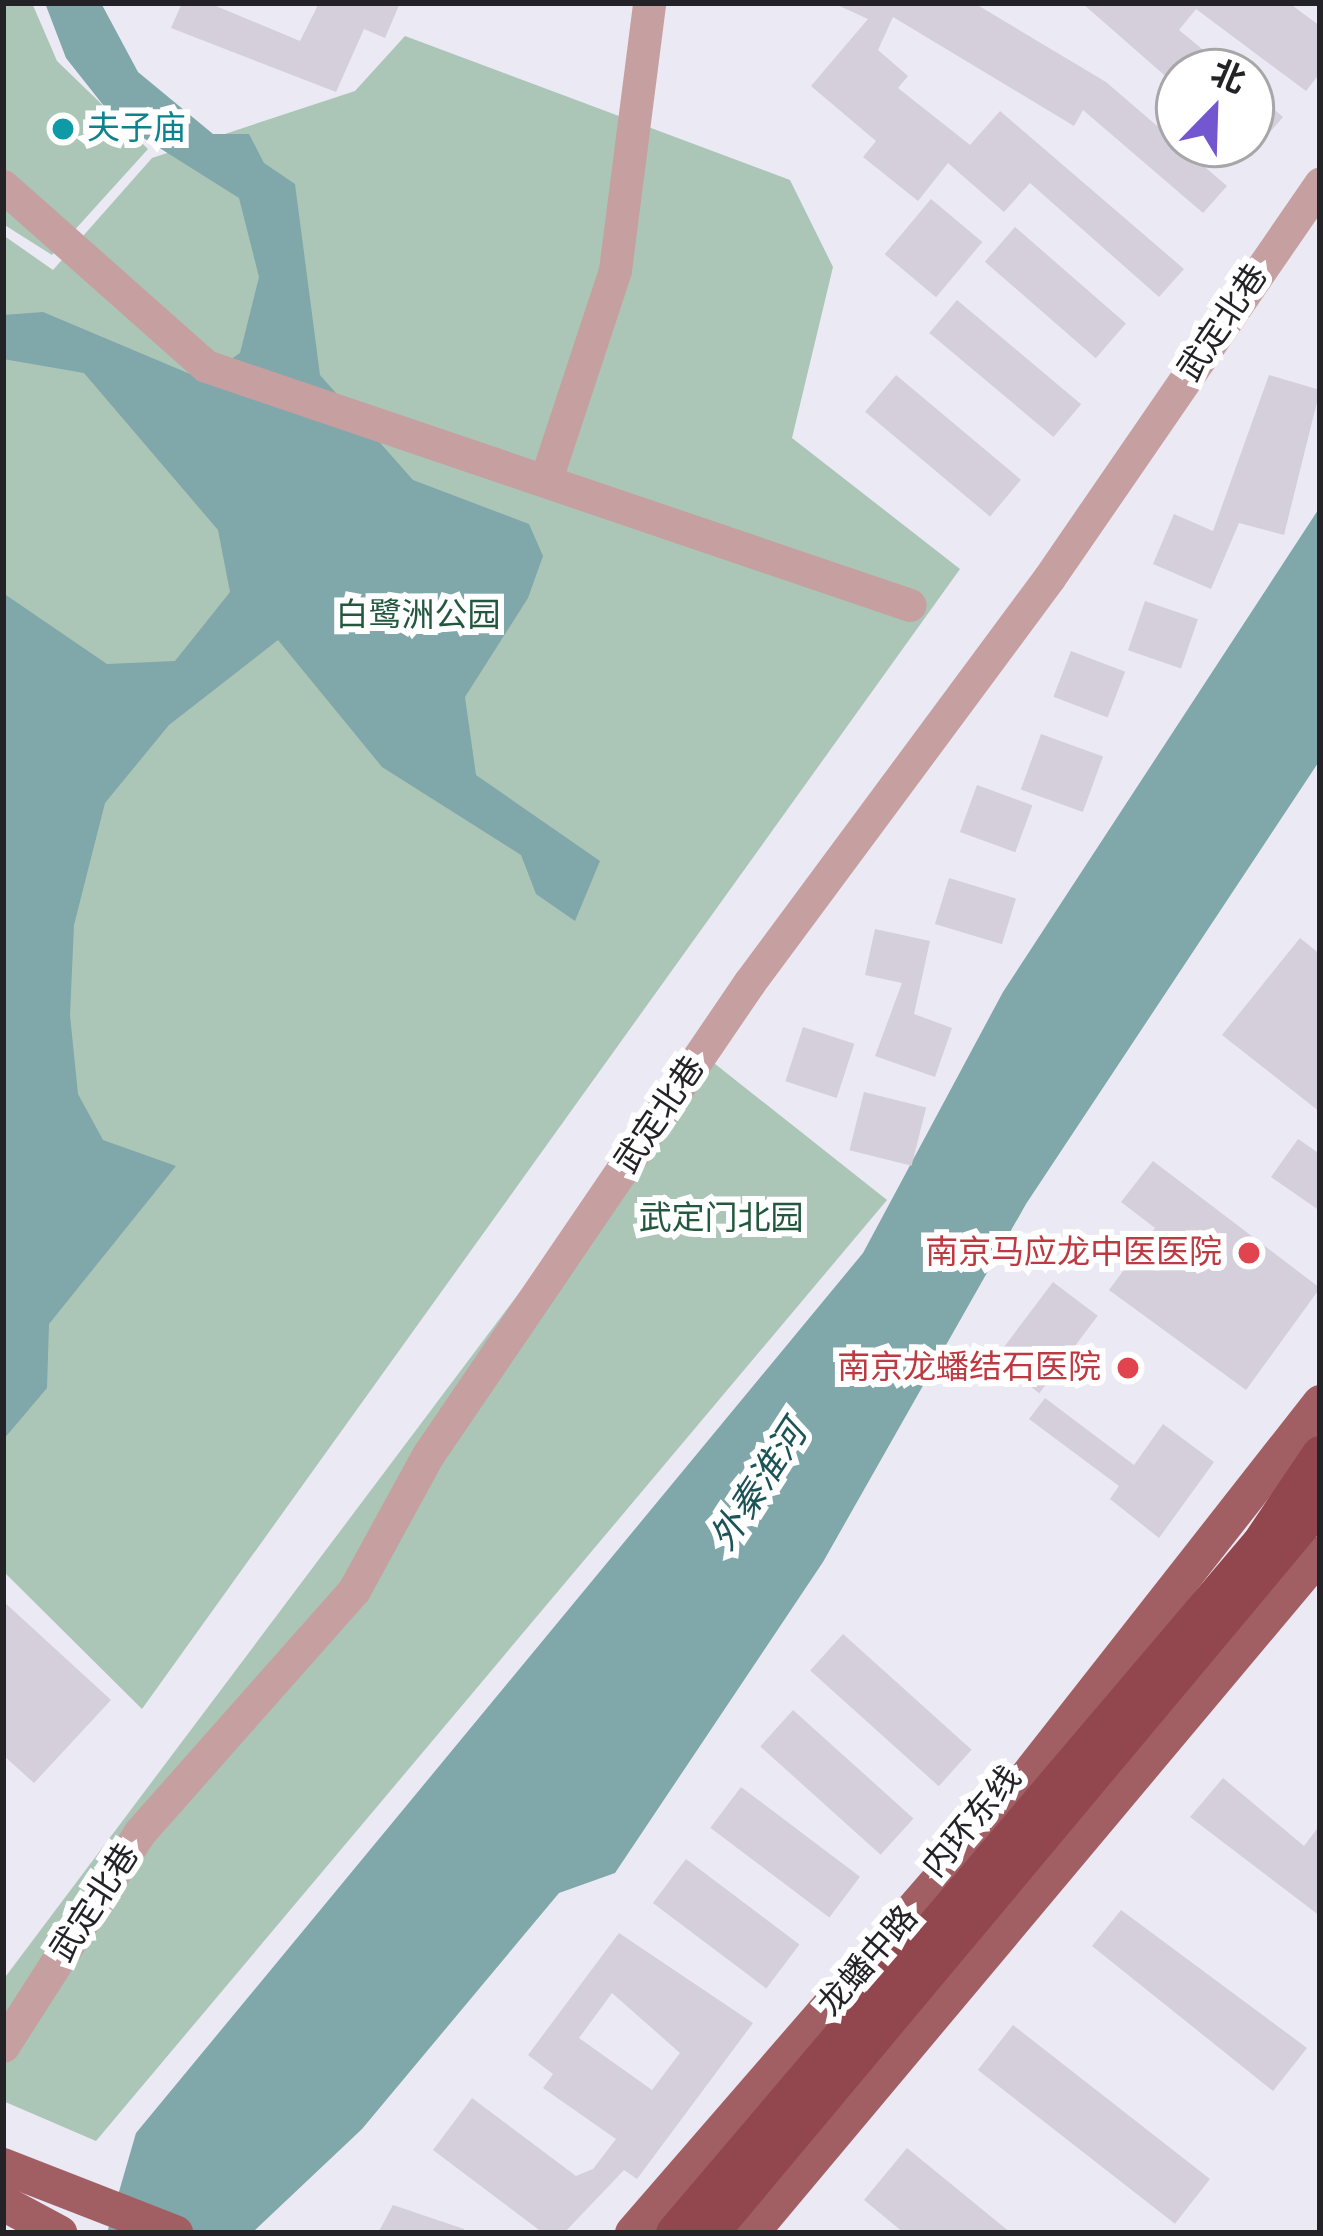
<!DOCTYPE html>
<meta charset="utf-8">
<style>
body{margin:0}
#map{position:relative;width:1323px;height:2236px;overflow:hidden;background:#ebe9f4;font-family:"Nunito Sans","Noto Sans SC",sans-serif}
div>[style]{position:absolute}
.green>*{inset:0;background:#abc6b6}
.water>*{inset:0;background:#80a7a9}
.building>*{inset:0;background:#d4cfda;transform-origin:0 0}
.minor>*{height:33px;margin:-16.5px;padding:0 16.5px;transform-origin:16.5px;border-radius:16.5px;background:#c69fa1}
.major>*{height:36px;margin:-18px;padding:0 18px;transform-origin:18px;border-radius:18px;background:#a15f64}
.highway>*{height:36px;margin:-18px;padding:0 18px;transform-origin:18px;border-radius:18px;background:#92474e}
.dots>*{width:33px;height:33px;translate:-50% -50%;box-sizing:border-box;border:6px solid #fff;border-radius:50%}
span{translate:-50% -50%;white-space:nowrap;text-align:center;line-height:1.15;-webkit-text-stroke:12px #fff;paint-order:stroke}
.culture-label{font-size:33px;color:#0d838f}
.left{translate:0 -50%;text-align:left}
.street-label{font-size:33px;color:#232227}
.park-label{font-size:33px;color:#23583f}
.health-label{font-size:33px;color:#be3a42}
.right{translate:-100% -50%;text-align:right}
.water-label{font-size:36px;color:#1b5356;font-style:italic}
.frame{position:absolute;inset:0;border:6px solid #232227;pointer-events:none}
.north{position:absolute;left:1155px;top:48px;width:120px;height:120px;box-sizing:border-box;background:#fff;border:3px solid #a7a7a9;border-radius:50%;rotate:23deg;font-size:33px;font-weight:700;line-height:48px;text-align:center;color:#232227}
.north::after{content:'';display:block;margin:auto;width:42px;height:54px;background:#7257d1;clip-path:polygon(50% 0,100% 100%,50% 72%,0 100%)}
</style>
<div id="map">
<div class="green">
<i style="clip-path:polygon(3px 3px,32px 3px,57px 61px,148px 149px,52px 255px,3px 224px)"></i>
<i style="clip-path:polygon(405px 36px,790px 180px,833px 267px,792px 438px,960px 569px,142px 1709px,3px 1571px,3px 235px,53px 270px,152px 158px,355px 91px)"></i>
<i style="clip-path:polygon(700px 1052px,887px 1200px,96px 2141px,3px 2101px,3px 1980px)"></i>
</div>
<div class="water">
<i style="clip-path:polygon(45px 3px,101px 3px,138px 72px,213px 134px,249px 134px,264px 163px,295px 184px,320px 375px,413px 480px,529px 524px,543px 556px,528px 598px,465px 697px,476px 775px,600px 861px,575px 921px,536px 894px,521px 855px,382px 767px,278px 640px,169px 725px,105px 803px,74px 925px,70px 1015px,78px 1094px,103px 1140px,176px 1166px,49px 1324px,47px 1388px,3px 1440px,3px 593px,107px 664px,175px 661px,230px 592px,218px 530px,84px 373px,3px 359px,3px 315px,43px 312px,202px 379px,240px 353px,259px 277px,239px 198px,115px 120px,66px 58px)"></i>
<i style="clip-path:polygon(1320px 507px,1320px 760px,1026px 1204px,823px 1562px,615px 1873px,559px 1893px,362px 2129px,252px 2233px,107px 2233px,136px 2133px,863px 1253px,1003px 992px)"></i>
</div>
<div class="building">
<i style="clip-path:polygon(182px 3px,209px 3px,300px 41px,319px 3px,400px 3px,385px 38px,364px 29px,336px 92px,171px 28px)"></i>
<i style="clip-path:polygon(833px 3px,974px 3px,1106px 82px,1227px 186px,1203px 213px,1083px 110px,1074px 126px,893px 17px,878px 50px,908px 76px,898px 88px,970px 145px,1000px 111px,1184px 269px,1159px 297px,1030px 183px,1004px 212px,948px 163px,918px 201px,863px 157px,876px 141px,811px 86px,868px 19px)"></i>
<i style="clip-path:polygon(1082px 3px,1289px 3px,1320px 26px,1320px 73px,1306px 91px,1196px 9px,1179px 30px,1230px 72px,1179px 72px,1179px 88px)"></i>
<i style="clip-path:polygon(1251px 90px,1283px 117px,1251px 154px)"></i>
<i style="left:931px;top:199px;width:67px;height:72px;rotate:40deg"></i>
<i style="left:1015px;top:227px;width:147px;height:46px;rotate:41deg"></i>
<i style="left:957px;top:300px;width:162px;height:43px;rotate:40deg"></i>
<i style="left:896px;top:375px;width:163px;height:48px;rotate:40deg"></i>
<i style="clip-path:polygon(1269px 375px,1320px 390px,1284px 535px,1239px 523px,1211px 589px,1153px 564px,1174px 514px,1213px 531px)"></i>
<i style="left:1145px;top:601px;width:56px;height:52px;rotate:19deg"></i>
<i style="left:1071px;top:651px;width:58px;height:49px;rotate:21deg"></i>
<i style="left:1041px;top:734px;width:66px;height:59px;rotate:20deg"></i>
<i style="left:977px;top:785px;width:59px;height:50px;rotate:20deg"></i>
<i style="left:949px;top:878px;width:70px;height:48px;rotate:17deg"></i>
<i style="clip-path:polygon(875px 929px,930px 941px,914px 1014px,952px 1028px,935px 1077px,875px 1056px,902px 983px,865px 975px)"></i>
<i style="clip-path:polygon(1300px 938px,1320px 954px,1320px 1112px,1222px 1035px)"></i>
<i style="left:803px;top:1027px;width:54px;height:57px;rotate:18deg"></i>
<i style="left:864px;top:1092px;width:64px;height:60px;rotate:14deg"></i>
<i style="clip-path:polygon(1298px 1139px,1320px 1154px,1320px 1211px,1271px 1177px)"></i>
<i style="clip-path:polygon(1153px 1161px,1320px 1288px,1246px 1390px,1109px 1290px,1155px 1228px,1121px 1202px)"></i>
<i style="left:1053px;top:1282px;width:56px;height:97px;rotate:37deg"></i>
<i style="clip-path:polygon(1045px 1398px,1134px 1465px,1163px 1424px,1214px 1462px,1159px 1538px,1110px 1499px,1119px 1486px,1029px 1419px)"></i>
<i style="clip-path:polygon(3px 1601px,111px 1700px,34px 1783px,3px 1755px)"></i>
<i style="left:843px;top:1634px;width:173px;height:49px;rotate:42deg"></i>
<i style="left:793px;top:1710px;width:162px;height:49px;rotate:42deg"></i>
<i style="clip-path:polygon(1223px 1778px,1304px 1846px,1320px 1825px,1320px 1916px,1190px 1817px)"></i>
<i style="left:741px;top:1787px;width:149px;height:51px;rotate:37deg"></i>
<i style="left:686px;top:1859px;width:142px;height:55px;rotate:37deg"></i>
<i style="clip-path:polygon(1121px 1910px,1307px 2048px,1273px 2091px,1092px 1946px)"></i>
<i style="clip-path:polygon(evenodd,619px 1933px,753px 2023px,637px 2179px,624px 2170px,564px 2233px,543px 2233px,433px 2150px,472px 2098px,576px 2176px,593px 2169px,616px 2139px,543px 2088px,553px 2074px,528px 2055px,619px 1933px,612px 1993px,680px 2053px,652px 2090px,579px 2038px,612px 1993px)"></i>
<i style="left:1013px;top:2025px;width:250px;height:57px;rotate:38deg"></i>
<i style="clip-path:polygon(907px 2148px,1011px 2233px,904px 2233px,864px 2200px)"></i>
<i style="clip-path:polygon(393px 2205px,464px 2229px,464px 2233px,378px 2233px)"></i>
</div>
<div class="minor">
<i style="left:3px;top:186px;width:271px;rotate:41.6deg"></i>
<i style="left:206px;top:366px;width:743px;rotate:18.75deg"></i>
<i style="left:546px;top:479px;width:220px;rotate:-71.7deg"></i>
<i style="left:615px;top:270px;width:269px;rotate:-82.7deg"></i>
<i style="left:3px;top:2046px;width:254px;rotate:-57.4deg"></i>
<i style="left:140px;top:1832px;width:323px;rotate:-48.5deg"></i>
<i style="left:354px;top:1590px;width:154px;rotate:-61.3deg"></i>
<i style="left:428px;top:1455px;width:571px;rotate:-55.78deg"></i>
<i style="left:749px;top:983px;width:504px;rotate:-53.47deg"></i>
<i style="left:1049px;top:578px;width:479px;rotate:-55.5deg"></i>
</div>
<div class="major">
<i style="left:3px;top:2166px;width:185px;rotate:21.3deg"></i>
<i style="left:3px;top:2203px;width:64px;rotate:28.2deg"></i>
<i style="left:633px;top:2233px;width:586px;rotate:-49.08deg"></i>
<i style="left:1017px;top:1790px;width:492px;rotate:-51.9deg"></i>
<i style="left:751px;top:2233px;width:886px;rotate:-50.04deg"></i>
</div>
<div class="highway">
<i style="left:674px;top:2233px;width:905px;rotate:-49.66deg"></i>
<i style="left:1260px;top:1543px;width:107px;rotate:-56deg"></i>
<i style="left:711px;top:2233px;width:950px;rotate:-50.12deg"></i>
</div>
<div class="dots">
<i style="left:63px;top:129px;background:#0f9aa8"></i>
<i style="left:1249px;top:1253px;background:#e0444e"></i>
<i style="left:1128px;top:1368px;background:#e0444e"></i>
</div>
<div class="culture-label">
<span class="left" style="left:87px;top:129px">夫子庙</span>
</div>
<div class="street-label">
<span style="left:1223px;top:323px;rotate:-56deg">武定北巷</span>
<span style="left:660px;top:1115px;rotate:-56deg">武定北巷</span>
<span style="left:972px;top:1822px;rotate:-50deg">内环东线</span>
<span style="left:95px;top:1903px;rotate:-57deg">武定北巷</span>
<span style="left:868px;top:1961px;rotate:-49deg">龙蟠中路</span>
</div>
<div class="park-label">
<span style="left:418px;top:616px">白鹭洲公园</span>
<span style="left:721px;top:1219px">武定门北园</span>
</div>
<div class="health-label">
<span class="right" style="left:1222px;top:1253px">南京马应龙中医医院</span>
<span class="right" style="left:1101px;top:1368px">南京龙蟠结石医院</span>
</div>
<div class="water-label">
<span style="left:759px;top:1486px;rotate:-57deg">外秦淮河</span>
</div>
<div class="frame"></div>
<div class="north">北</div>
</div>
